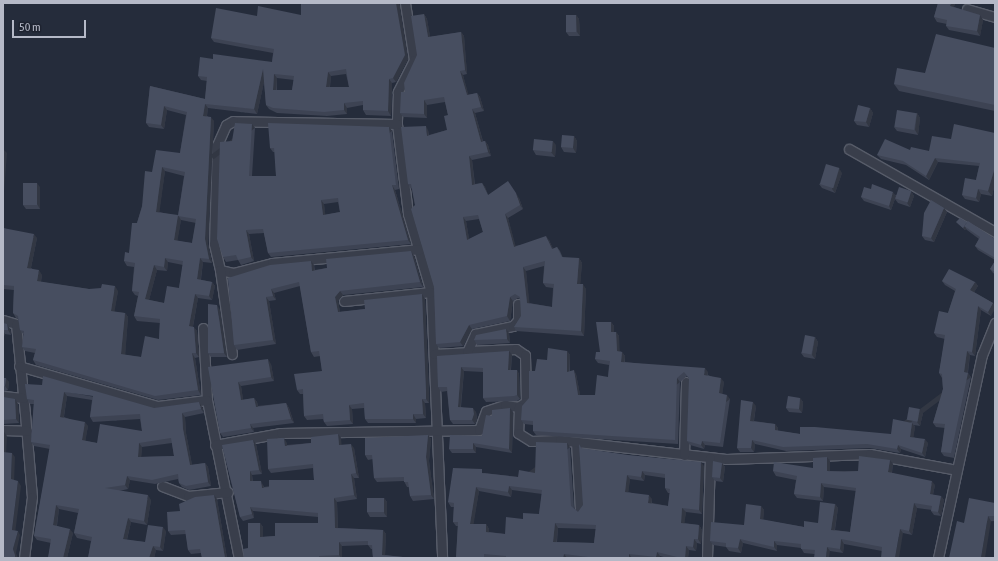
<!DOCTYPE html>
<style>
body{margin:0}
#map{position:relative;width:998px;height:561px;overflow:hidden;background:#252c3b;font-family:"Asap Condensed",sans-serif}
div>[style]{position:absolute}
.roads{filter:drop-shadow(1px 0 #575c69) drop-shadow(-1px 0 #575c69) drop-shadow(0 1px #575c69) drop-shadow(0 -1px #575c69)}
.minor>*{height:9px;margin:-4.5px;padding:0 4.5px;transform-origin:4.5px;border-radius:4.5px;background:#393e4b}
.wall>*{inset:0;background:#3d4353}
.shaded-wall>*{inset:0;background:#323743;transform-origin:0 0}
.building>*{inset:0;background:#474e60;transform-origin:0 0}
span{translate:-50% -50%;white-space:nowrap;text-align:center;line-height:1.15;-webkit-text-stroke:4px #1e2330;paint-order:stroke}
.frame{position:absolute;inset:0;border:4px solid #b5b9c7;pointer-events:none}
.scale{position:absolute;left:12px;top:20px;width:74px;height:18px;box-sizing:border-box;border:2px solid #b5b9c7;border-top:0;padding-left:5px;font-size:12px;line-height:14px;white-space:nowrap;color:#b5b9c7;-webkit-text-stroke:3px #1e2330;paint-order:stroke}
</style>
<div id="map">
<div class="roads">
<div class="minor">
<i style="left:405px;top:3px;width:58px;rotate:81deg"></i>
<i style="left:414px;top:60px;width:36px;rotate:117deg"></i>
<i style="left:398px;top:92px;width:32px;rotate:92deg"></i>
<i style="left:397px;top:124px;width:91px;rotate:83deg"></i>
<i style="left:408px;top:214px;width:81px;rotate:73.6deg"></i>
<i style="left:431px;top:292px;width:266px;rotate:87.6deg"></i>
<i style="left:967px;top:9px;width:29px;rotate:16deg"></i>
<i style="left:397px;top:124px;width:164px;rotate:-179deg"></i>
<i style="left:233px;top:121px;width:8px;rotate:150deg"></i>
<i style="left:226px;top:125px;width:22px;rotate:114deg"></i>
<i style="left:217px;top:145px;width:99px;rotate:91.7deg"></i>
<i style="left:214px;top:244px;width:27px;rotate:77deg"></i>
<i style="left:220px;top:270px;width:13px;rotate:13deg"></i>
<i style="left:233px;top:273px;width:40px;rotate:-14.4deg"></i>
<i style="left:272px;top:263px;width:149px;rotate:-5.4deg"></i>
<i style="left:849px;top:149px;width:168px;rotate:29.6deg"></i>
<i style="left:220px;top:270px;width:85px;rotate:81.9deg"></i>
<i style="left:344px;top:301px;width:87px;rotate:-5.9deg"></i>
<i style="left:3px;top:320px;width:14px;rotate:17deg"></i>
<i style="left:16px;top:324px;width:90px;rotate:84.3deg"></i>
<i style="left:25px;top:414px;width:83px;rotate:85.2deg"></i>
<i style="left:32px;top:497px;width:62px;rotate:97.5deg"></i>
<i style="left:203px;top:328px;width:72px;rotate:86.8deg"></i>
<i style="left:207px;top:400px;width:161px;rotate:78.6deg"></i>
<i style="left:469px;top:351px;width:47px;rotate:-2.4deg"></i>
<i style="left:516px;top:349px;width:11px;rotate:34deg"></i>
<i style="left:525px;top:355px;width:47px;rotate:88.8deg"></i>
<i style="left:526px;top:402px;width:9px;rotate:148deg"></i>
<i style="left:434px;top:354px;width:33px;rotate:-3deg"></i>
<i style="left:467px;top:352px;width:20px;rotate:-66deg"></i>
<i style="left:475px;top:334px;width:39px;rotate:-12deg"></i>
<i style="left:513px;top:326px;width:8px;rotate:-50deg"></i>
<i style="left:518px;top:320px;width:16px;rotate:-90deg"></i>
<i style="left:19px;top:366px;width:145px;rotate:16.1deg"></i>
<i style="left:158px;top:406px;width:49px;rotate:-7deg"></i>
<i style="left:3px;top:396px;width:20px;rotate:6deg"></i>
<i style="left:3px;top:430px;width:24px;rotate:2deg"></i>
<i style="left:576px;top:442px;width:68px;rotate:86.6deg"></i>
<i style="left:215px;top:445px;width:67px;rotate:-10.3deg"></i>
<i style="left:281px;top:433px;width:198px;rotate:-0.9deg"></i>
<i style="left:479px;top:430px;width:20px;rotate:-70deg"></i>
<i style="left:486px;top:411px;width:20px;rotate:-18deg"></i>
<i style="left:505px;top:405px;width:14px;rotate:8deg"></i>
<i style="left:519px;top:407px;width:26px;rotate:92deg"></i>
<i style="left:518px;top:433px;width:15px;rotate:32deg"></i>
<i style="left:531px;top:441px;width:29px;rotate:-2deg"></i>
<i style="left:560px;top:440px;width:167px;rotate:6.5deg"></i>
<i style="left:726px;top:459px;width:144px;rotate:-2deg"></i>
<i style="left:870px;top:454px;width:88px;rotate:10.4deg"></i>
<i style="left:684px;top:455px;width:73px;rotate:-88.4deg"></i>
<i style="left:162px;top:486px;width:28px;rotate:21deg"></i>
<i style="left:188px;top:496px;width:40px;rotate:-5.7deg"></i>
<i style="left:707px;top:558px;width:100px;rotate:-88.3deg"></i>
<i style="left:938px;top:558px;width:208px;rotate:-77.8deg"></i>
<i style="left:982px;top:355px;width:35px;rotate:-68deg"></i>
</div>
</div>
<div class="wall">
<i style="clip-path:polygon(evenodd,301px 3px,399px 3px,408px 59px,396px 82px,392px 83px,391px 116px,366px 115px,363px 110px,363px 105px,347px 108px,347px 114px,327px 116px,277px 113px,269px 109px,266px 105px,264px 82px,257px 114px,208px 108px,207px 116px,214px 121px,208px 244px,212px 263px,203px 262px,201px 280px,212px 282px,215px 286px,212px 300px,198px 298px,193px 327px,197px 331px,199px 357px,195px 358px,201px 395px,158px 400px,36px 365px,33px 360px,35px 353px,25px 351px,22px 347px,24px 335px,20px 330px,18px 319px,16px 318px,13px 313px,14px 290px,3px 289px,3px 228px,37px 238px,31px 268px,42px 275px,41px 282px,89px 289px,118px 291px,114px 312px,125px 313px,128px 317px,125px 355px,141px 357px,159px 339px,160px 323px,137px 321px,134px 316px,138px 296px,135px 295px,132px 291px,134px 267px,127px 266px,124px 261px,129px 253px,137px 223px,152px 172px,180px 153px,186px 115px,167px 110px,164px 129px,149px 127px,146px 123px,150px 86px,205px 99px,207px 81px,201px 80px,198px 76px,213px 59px,272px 62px,273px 53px,214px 42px,211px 38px,257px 16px,301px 15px,301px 3px,346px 74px,349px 87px,330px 87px,331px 76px,346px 74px,301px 3px,277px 78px,294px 80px,292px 90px,277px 90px,277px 78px,301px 3px,165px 171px,184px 176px,178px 216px,159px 212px,165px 171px,301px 3px,181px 220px,196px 223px,192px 243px,177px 241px,181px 220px,301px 3px,168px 262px,183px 265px,179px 288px,164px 303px,149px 300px,157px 270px,167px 271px,168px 262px)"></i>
<i style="clip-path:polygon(938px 3px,955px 3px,954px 7px,980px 15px,983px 20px,980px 36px,949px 30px,946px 26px,947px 24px,937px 22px,934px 17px)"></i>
<i style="clip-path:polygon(evenodd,424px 14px,427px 19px,430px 37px,461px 32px,464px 36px,467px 74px,463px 75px,468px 95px,477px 93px,480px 97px,484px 111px,475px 113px,483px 141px,485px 141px,488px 145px,491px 156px,472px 160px,475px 184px,482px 183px,485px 187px,488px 195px,519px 198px,523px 209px,508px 218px,515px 246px,549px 240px,553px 249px,557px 247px,560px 251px,563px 258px,579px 258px,582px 263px,580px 284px,586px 289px,584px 336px,516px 331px,514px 327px,521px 316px,521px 300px,518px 298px,513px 301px,510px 321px,472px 329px,463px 346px,439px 348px,436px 344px,434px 287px,415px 205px,412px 188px,411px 189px,408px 184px,428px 130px,429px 135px,447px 130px,448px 115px,445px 102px,427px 105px,427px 118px,403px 117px,400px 113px,405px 92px,417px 55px,424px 14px,479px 219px,483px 232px,469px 239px,466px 221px,479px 219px,424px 14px,544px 266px,543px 283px,546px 287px,553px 288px,552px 307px,529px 303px,526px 271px,544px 266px)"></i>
<i style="clip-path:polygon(576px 15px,579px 19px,580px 36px,569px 36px,566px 32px)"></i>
<i style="clip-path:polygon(995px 48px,995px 111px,899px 91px,894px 84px)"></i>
<i style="clip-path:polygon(870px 108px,873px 113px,869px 127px,857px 125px,854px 121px)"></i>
<i style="clip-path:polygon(917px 113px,920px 118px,918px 135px,897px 131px,894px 127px)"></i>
<i style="clip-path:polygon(evenodd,252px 124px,255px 128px,252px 176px,276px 176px,275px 152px,273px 152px,270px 148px,389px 127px,392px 131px,399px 189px,395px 190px,411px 244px,271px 257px,268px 253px,264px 233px,249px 234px,254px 261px,241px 265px,238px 260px,226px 262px,223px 257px,252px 124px,338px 202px,340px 212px,325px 215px,324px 204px,338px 202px)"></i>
<i style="clip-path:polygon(995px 133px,995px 183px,992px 196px,981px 194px,979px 202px,965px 199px,962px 195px,976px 180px,979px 166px,938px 162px,929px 180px,906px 165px,881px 159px,877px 155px,910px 150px,929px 151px,951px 139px)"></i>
<i style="clip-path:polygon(574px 136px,577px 141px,576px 153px,564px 152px,561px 147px)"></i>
<i style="clip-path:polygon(556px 145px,555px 157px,536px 155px,533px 150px)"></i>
<i style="clip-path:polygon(842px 173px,835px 193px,822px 188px,819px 184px)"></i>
<i style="clip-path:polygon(40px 187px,40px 209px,26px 209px,23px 205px)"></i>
<i style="clip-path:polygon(871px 189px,896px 195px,911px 191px,914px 196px,910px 207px,898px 203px,895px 199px,891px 210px,864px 201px,861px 197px)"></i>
<i style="clip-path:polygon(944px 208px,947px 212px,934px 242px,925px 240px,922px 236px)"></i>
<i style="clip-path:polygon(956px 222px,995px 239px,995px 260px,978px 250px,975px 246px,979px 239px,967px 230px,966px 229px,965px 230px)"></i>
<i style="clip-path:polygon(411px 251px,414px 256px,423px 287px,343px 295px,338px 301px,340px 312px,365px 309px,422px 294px,425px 299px,429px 395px,429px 403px,425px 403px,426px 418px,416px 419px,416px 423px,368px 423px,365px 419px,364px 408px,352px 409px,353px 424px,327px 426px,324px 422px,323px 419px,307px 420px,304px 416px,303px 394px,300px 394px,297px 390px,322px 371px,320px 356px,314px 357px,311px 352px,300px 286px,274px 293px,276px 300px,269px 301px,276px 344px,237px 350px,234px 345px,228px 278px,314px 265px,315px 270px,327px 268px)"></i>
<i style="clip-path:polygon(995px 261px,995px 274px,993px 273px,990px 269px)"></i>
<i style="clip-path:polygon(942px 281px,975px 282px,978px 286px,974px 292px,993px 303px,991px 316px,981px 310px,975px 356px,970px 355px,968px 373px,971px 377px,954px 458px,944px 456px,941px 452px,945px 428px,936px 427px,933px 423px,943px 389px,942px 378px,939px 373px,945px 339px,937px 337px,934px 333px,948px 313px,955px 291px,945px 285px)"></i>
<i style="clip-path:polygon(220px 310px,227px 357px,211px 357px,208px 353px)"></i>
<i style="clip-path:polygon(611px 322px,614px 326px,614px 332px,616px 332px,619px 336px,619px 351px,622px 352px,625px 356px,625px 362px,708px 372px,708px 375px,724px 382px,722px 394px,730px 399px,723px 447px,705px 445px,704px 449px,690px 445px,687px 441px,689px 379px,687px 376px,680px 382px,678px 444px,536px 435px,533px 431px,533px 425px,524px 424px,521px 420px,529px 398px,535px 371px,547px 360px,567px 351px,570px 355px,570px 371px,576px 374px,580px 395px,595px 395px,608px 377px,609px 365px,598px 363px,595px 359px,600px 352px)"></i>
<i style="clip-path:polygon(3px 323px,7px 324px,10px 329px,11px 335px,5px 334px,3px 338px)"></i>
<i style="clip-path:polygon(509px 333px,510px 343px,477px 345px,474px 340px)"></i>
<i style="clip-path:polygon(815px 337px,818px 342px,815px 359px,804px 357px,801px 353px)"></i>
<i style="clip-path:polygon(509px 351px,512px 355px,511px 370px,517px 370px,519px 374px,520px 399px,517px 401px,486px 402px,483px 398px,483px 372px,464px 371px,461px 407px,476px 412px,477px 419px,475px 424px,453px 424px,450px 420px,447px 391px,441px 392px,438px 387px,437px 356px)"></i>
<i style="clip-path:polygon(271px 364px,274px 381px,241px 386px,243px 400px,254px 398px,257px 402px,258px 406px,286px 403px,289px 408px,294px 423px,253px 428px,254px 432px,223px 437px,220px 433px,208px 367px)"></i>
<i style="clip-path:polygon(3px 378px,9px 382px,8px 390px,3px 392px)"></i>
<i style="clip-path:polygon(evenodd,25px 384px,154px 408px,202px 407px,204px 413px,185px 417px,186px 433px,192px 465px,205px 463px,208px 467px,211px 486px,189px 490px,182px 487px,179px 483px,178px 479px,155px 484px,130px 480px,128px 489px,119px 491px,151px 500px,147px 525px,131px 522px,127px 540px,145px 542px,166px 531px,163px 551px,156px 550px,154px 558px,88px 558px,91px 541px,77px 538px,74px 533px,78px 513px,59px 509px,57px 526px,73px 533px,67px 558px,48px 558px,51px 543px,37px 540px,34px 536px,50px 449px,34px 446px,31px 442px,34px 404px,30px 404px,27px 399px,25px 384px,67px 396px,92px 400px,90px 417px,93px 422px,140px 419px,142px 431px,97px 443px,85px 441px,88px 426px,64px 417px,67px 396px,25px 384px,172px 443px,174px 456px,141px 457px,142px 447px,172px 443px)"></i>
<i style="clip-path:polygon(3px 397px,15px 399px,18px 404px,19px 423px,3px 424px)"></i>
<i style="clip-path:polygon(800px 398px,803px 402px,802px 413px,789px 412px,786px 408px)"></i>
<i style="clip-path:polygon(756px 406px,754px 421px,775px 424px,778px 428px,778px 431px,800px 434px,891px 434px,908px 422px,906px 420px,920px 409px,923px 413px,920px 426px,914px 425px,915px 427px,913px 437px,928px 443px,925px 457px,901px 449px,900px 453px,870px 448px,786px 451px,755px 444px,754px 452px,740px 452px,737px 448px)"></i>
<i style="clip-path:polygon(510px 408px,513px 412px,512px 453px,476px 447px,476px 453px,452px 453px,449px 449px,482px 436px,492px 416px)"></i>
<i style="clip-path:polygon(338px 434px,341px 438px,341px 445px,354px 448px,359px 478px,354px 478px,357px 499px,337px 502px,338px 528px,383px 530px,386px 534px,385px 555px,403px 557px,403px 558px,373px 558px,372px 549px,371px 549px,368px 545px,342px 546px,342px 558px,244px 558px,260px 523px,263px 527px,263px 537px,275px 536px,318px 523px,318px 517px,253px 511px,254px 518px,243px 521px,240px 517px,222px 445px,256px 444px,262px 474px,252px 475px,253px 481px,263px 485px,264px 487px,314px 480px,313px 468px,271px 473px,268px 469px,287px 443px,287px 445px,311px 443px)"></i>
<i style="clip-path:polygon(428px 435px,431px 439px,429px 461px,434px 499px,413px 501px,410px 496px,409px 487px,407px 487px,404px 481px,377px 482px,374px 478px,373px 459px,368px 460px,365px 455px)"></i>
<i style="clip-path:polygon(evenodd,579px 444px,582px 449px,704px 466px,702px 514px,686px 512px,684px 523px,699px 525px,702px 530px,701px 544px,697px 543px,696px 551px,689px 550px,688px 558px,667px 558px,660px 556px,660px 558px,456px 558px,458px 526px,456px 526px,453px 522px,454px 507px,451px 507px,448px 502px,484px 473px,518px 477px,535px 473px,570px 447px,574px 508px,578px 512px,583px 505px,579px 444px,645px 475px,665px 478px,665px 488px,668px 493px,670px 493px,668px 506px,652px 503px,652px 499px,628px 492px,630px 479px,644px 481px,645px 475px,579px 444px,512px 490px,542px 494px,539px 514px,523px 519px,505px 534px,489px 532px,489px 529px,486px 524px,473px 524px,479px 491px,511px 497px,512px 490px,579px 444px,558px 528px,596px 529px,594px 543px,557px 542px,558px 528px)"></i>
<i style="clip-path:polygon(827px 457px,830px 461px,830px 471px,858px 471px,890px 460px,893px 464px,892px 473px,935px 485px,933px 495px,941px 496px,944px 500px,941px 516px,934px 515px,931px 511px,932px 510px,917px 508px,912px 535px,903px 533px,882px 551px,844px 544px,843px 553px,830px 551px,814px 554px,804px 553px,801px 548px,777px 545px,777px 551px,743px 543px,741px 553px,729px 551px,726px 547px,713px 545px,710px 541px,744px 525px,761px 506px,764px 510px,763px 520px,804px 527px,818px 523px,835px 504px,838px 508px,835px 530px,850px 532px,856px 491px,824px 487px,823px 501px,797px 498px,794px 494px,796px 480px,776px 476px,773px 471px,813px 468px)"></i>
<i style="clip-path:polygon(722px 463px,725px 467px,723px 482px,715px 481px,712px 477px)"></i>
<i style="clip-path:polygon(384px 498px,387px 502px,387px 517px,370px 517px,367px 512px)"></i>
<i style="clip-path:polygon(217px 499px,227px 558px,202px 558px,201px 553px,191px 554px,188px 550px,186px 534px,171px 535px,168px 531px,180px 511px)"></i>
<i style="clip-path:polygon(995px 503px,995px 521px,964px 523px)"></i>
</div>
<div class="shaded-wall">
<i style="clip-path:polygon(396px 3px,399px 3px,408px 59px,396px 82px,393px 78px)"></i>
<i style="clip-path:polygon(951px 3px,955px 3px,953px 10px,950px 6px)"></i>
<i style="clip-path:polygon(424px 14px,427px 19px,431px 41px,428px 37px)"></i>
<i style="clip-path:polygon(576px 15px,579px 19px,580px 36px,577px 32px)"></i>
<i style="clip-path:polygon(980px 15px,983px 20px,980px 36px,977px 31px)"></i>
<i style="clip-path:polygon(461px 32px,464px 36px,467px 74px,465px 70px)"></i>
<i style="clip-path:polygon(263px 69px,266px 73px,257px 114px,254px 109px)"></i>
<i style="clip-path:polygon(460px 71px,463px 75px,470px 100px,467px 95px)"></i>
<i style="clip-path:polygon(328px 72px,331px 76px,329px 91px,326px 87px)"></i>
<i style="clip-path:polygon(274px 74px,277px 78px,276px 94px,273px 90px)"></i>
<i style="clip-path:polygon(389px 79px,392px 83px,391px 116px,388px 111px)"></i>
<i style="clip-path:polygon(477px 93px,480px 97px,484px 111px,481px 107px)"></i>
<i style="clip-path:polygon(424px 100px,427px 105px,427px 118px,424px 114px)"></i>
<i style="clip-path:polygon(344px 103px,347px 108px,347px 114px,344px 110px)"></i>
<i style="clip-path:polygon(205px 104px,208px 108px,206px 120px,203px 116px)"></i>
<i style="clip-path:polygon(164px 106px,167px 110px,164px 129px,161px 125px)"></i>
<i style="clip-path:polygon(870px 108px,873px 113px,869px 127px,866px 122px)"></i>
<i style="clip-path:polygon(472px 109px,475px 113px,484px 146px,481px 142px)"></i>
<i style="clip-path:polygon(917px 113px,920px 118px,918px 135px,915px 130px)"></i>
<i style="clip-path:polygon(211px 117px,214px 121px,208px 244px,212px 263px,209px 259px,205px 239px)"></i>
<i style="left:252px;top:124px;width:5px;height:52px;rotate:53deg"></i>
<i style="clip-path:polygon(426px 126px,428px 130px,429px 140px,427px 136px)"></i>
<i style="left:389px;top:127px;width:5px;height:58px;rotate:53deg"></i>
<i style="clip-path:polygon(574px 136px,577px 141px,576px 153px,573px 148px)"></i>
<i style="clip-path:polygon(485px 141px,488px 145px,491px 156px,488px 152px)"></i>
<i style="clip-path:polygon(553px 141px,556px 145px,555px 157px,551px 152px)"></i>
<i style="clip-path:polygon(3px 149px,7px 153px,4px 192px,3px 197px)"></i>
<i style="clip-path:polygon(469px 156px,472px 160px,475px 189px,472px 185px)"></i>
<i style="clip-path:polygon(935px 158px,938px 162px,929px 180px,926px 176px)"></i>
<i style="clip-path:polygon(162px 167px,165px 171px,159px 216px,156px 212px)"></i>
<i style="clip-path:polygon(995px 167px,995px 183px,992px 196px,988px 191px)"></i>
<i style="clip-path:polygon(839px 168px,842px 173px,835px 193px,832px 189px)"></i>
<i style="clip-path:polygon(37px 183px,40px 187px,40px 209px,37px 204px)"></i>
<i style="clip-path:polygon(482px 183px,485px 187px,490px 199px)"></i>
<i style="clip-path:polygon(392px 185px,395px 190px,411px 244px,408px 240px)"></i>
<i style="clip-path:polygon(978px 189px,981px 194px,979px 202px,976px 198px)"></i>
<i style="clip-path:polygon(911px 191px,914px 196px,910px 207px,907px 203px)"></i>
<i style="clip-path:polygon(893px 192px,896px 196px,891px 210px,889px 206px)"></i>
<i style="clip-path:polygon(516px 193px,519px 198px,523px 209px,520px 205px)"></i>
<i style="clip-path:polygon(321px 200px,324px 204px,326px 219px,323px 215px)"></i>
<i style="clip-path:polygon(944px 208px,947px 212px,934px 242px,931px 238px)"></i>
<i style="clip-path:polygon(505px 214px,508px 218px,517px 251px,514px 247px)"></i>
<i style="clip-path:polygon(178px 215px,181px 220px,177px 244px,174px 240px)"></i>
<i style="clip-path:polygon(463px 217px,466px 221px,470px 244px,467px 240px)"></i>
<i style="clip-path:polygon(965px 226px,966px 229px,965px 230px,963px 228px)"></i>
<i style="clip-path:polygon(246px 230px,249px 234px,254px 261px,251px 257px)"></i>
<i style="clip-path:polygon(34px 234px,37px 238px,30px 272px,27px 268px)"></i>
<i style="clip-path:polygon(546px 236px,549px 240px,555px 253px,552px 249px)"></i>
<i style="clip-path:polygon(411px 251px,414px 256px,423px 287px,420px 282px)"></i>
<i style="clip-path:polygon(165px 258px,168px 262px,167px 271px,164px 267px)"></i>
<i style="clip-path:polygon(200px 258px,203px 262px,200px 284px,197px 279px)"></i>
<i style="clip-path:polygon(579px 258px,582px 263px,580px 288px,577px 284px)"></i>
<i style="clip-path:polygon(311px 261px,314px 265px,315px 275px,312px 271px)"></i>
<i style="clip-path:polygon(154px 265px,157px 270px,148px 304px,145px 299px)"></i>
<i style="clip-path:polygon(523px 267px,526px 271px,530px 307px,527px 303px)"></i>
<i style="clip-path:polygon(39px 270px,42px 275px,40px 285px,37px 281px)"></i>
<i style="clip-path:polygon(212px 282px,215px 286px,212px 300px,209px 296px)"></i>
<i style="clip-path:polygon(975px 282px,978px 286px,973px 294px,970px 290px)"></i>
<i style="clip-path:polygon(583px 284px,586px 289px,584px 336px,581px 331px)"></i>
<i style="clip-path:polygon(115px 286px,118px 291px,114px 315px,111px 311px)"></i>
<i style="clip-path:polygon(271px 289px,274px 293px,276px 300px,273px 296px)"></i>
<i style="clip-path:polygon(340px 291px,343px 295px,338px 301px,341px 317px,338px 312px,335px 297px)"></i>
<i style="clip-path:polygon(195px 294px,198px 298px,192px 331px,189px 326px)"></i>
<i style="clip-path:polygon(422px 294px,425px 299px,429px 395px,429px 403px,426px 399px)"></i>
<i style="clip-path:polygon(266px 297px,269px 301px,276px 344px,273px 340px)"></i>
<i style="clip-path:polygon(510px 297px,513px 301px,510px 321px,507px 316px)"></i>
<i style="clip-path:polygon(993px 303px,995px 305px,995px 309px,991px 316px,988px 312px)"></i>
<i style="clip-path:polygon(217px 305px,220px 310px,227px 357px,224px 353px)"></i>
<i style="clip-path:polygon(978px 306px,981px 310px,975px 356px,972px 352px)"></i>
<i style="clip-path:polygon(125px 313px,128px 317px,125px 359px,121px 354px)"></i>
<i style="clip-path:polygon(611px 322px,614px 326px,614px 336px,611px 332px)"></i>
<i style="clip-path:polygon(7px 324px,10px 329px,11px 335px,8px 330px)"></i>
<i style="clip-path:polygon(469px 325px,472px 329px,463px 346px,460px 342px)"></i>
<i style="clip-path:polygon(194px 327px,197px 331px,199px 357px,196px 353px)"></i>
<i style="clip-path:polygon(506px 329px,509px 333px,510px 343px,507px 339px)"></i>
<i style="clip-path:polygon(3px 331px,5px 334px,3px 338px)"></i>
<i style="clip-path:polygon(616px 332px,619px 336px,620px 355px,617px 351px)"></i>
<i style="clip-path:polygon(815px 337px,818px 342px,815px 359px,812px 355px)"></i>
<i style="clip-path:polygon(509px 351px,512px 355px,510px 374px,508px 370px)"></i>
<i style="clip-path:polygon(567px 351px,570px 355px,569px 376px,567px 372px)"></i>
<i style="clip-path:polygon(967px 351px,970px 355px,967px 376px,964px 372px)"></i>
<i style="clip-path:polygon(622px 352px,625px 356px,624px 366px,621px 362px)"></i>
<i style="clip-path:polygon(192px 353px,195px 358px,201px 395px,198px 390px)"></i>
<i style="clip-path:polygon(268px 359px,271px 364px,274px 381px,271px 377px)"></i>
<i style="clip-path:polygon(461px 367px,464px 371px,460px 411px,458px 407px)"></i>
<i style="clip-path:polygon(705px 368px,708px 372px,707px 379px,704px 375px)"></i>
<i style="clip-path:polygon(517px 370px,519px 374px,520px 399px,517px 395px)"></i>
<i style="clip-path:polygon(574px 370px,576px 374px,581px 399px,578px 395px)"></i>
<i style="left:968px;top:373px;width:5px;height:82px;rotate:53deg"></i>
<i style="clip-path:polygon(6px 378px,9px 382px,8px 390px,5px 386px)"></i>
<i style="left:677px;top:378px;width:5px;height:62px;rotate:53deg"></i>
<i style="clip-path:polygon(721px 378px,724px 382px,722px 397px,719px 393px)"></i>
<i style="clip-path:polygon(238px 382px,241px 386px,244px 405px,241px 400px)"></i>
<i style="clip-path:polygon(64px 392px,67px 396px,63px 421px,60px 417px)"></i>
<i style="left:727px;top:395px;width:5px;height:49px;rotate:53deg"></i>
<i style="clip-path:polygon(254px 398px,257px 402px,259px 411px,256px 407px)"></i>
<i style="clip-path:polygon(800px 398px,803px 402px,802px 413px,799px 409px)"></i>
<i style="clip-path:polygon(15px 399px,18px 404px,19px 423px,16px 419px)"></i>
<i style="clip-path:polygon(422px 399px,425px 403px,426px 418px,423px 414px)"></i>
<i style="clip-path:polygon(199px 402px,202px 407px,204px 413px,201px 409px)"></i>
<i style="clip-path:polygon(753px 402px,756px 406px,753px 425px,750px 421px)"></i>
<i style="clip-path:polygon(286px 403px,289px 408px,294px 423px,291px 419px)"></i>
<i style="clip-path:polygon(349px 405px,352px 409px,353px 424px,350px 420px)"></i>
<i style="clip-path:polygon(473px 408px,476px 412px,477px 419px,475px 424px,472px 420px)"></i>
<i style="clip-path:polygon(510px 408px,513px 412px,512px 453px,509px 449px)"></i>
<i style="clip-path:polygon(920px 409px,923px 413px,920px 426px,917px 422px)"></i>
<i style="clip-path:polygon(182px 413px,185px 417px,186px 433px,193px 470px,190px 465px,183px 429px)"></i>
<i style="clip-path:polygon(413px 414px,416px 419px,416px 423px,413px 419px)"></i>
<i style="clip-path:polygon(85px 422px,88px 426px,85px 444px,82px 440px)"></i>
<i style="clip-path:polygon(912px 423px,915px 427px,913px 441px,910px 437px)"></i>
<i style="clip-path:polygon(250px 424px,253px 428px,254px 432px,251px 428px)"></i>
<i style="clip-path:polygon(775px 424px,778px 428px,777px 434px,775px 430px)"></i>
<i style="clip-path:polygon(4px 432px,7px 436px,6px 456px,3px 453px)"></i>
<i style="clip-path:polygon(338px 434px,341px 438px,342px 449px,339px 445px)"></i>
<i style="clip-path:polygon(428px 435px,431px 439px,429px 461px,434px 499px,431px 495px,426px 457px)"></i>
<i style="clip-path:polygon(284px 438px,287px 443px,287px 450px,285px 446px)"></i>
<i style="clip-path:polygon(925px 439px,928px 443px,925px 457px,922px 453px)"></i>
<i style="clip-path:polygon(253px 440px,256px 444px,262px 474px,259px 470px)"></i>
<i style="clip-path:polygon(752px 440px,755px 444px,754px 452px,751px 448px)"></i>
<i style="clip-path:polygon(702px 441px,705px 445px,704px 449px,701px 445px)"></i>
<i style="clip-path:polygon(139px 443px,142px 447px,141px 461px,138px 457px)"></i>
<i style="clip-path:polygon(473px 443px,476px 447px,476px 453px,473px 449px)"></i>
<i style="left:567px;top:443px;width:5px;height:63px;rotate:53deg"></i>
<i style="clip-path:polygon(351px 444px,354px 448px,359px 478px,356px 473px)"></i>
<i style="clip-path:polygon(898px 445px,901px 449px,900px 453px,897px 449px)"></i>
<i style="clip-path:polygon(12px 453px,15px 457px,14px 483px,11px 479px)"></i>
<i style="clip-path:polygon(827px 457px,830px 461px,830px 475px,827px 471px)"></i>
<i style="clip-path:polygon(890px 460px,893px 464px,891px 476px,888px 472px)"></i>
<i style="clip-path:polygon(701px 462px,704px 466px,702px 514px,699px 510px)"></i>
<i style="clip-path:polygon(205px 463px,208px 467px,211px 486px,208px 482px)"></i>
<i style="clip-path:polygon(722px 463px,725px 467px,723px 482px,720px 478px)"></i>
<i style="clip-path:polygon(250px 471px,252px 475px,253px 485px,250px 481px)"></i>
<i style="clip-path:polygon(642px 471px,645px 475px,644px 481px,641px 477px)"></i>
<i style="clip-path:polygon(351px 474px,354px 478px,357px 499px,354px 495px)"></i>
<i style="clip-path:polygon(627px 475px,630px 479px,628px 496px,625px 492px)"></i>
<i style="clip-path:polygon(127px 476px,130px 480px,128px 489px,125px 485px)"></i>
<i style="clip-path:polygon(18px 481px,21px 486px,15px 534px,12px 530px)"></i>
<i style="clip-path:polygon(261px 481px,263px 485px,265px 492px,262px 488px)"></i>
<i style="clip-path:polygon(932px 481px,935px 485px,932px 498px,930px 494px)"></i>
<i style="clip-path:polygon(821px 483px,824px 487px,823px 501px,820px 497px)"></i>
<i style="clip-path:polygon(509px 486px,512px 490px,511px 497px,508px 492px)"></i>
<i style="clip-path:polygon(476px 487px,479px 491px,473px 528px,470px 524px)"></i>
<i style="clip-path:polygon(148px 495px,151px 500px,147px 525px,144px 521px)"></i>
<i style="clip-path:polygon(214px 495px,217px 499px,227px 558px,225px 558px)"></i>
<i style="clip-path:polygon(649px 495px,652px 499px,651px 507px,648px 503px)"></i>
<i style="clip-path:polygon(941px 496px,944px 500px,941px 516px,938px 512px)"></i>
<i style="clip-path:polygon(334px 498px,337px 502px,338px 532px,335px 528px)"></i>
<i style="clip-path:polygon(384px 498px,387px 502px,387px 517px,384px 513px)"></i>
<i style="clip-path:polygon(914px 503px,917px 508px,912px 535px,909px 531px)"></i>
<i style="clip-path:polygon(835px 504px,838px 508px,834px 534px,831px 530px)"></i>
<i style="clip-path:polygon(56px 505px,59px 509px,56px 529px,53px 525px)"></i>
<i style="clip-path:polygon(761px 506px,764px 510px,763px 523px,760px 519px)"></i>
<i style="clip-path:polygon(250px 507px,253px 511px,254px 518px,252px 514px)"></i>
<i style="clip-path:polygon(682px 508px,686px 512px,684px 527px,681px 523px)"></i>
<i style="clip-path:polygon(988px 516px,991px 521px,985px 558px,981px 558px)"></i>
<i style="clip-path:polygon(128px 518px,131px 522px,126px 543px,123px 539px)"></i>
<i style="clip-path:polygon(260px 523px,263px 527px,263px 541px,260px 537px)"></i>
<i style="clip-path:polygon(555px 523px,558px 528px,556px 546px,553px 542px)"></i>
<i style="clip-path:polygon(486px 524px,489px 529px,489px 536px,486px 532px)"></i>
<i style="clip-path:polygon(699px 525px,702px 530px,701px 544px,698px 539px)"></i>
<i style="clip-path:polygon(163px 527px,166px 531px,163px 551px,160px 547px)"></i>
<i style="clip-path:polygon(70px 529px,73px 533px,67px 558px,63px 558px)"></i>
<i style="clip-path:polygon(900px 529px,903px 533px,899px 558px,895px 558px)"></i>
<i style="clip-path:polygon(383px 530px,386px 534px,385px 558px,382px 555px)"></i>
<i style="clip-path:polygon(18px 531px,20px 535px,16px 553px,18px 558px,15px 558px,13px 549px)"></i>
<i style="clip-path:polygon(694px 539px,697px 543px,696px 551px,693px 547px)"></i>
<i style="clip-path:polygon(740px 539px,743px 543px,741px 553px,738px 548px)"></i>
<i style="clip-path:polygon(841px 539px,844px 544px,843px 553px,840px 549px)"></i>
<i style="clip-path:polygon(774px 541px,777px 545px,777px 551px,774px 547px)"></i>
<i style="clip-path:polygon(339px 542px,342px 546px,342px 558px,341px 558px,339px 555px)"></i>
<i style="clip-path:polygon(153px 546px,156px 550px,154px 558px,149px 558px)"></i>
<i style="clip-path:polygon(686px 546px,689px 550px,688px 558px,685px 558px)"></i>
<i style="clip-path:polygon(827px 547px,830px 551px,829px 558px,826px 558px)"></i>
<i style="clip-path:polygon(657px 552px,660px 556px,660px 558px,657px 558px,656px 557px)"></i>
<i style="clip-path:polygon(564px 554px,567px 558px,563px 558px)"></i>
<i style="clip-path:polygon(629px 554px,632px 558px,629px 558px)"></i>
</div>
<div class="building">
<i style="clip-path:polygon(evenodd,301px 3px,396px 3px,405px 55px,393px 78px,389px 79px,388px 111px,363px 110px,363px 101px,344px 103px,344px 110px,324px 112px,273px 108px,266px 105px,263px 69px,254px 109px,205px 104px,203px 116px,211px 117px,205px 239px,209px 259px,200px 258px,197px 279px,212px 282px,209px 296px,195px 294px,189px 326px,194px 327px,196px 353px,192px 353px,198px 390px,155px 396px,33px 360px,36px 349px,22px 347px,24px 331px,20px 330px,18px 316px,13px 313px,14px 286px,3px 285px,3px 228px,34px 234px,27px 268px,39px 270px,37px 281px,89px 289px,101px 288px,102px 284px,115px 286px,111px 311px,125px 313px,121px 354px,141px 357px,145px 336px,159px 339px,160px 319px,134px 316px,139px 292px,132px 291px,135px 263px,124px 261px,125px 252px,129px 253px,132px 223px,137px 223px,142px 207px,145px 171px,152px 172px,156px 150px,180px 153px,187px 112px,164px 106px,161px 125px,146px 123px,150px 86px,205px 99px,207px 77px,198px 76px,200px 57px,213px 59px,213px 54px,272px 62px,274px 49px,211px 38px,216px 8px,257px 16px,258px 6px,301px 15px,301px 3px,346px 69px,349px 87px,326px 87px,328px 72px,346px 69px,301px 3px,274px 74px,294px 76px,292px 90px,273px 90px,274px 74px,301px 3px,162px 167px,185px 172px,178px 216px,196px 219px,192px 243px,174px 240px,178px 215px,156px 212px,162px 167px,301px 3px,165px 258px,183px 261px,179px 288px,167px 286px,164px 303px,145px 299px,154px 265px,164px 267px,165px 258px)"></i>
<i style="clip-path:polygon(938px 3px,951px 3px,950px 6px,980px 15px,977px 31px,946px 26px,947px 20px,934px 17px)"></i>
<i style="clip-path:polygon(evenodd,424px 14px,428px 37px,461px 32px,465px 70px,460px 71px,467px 95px,477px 93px,481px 107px,472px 109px,481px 142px,485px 141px,488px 152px,469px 156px,472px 185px,482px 183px,488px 195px,508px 181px,516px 193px,520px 205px,505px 214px,514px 247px,546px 236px,552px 249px,557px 247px,562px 257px,579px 258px,577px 284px,583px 284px,581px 331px,514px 327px,521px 316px,520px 297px,515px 294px,510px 297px,507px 316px,469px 325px,460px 342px,436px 344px,434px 287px,411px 209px,415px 205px,411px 184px,408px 184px,401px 127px,426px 126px,427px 136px,447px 130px,444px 116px,448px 115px,444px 97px,424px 100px,424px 114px,400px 113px,401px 92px,405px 92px,404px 83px,417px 55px,411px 16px,424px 14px,478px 215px,483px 232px,467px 240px,463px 217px,478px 215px,424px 14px,545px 261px,543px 283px,554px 284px,552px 307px,527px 303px,523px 267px,545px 261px)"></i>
<i style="left:566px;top:15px;width:10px;height:17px"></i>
<i style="clip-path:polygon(936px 34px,995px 48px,995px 105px,894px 84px,897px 68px,925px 73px)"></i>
<i style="clip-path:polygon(858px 105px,870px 108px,866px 122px,854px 121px)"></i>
<i style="left:897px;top:110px;width:20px;height:17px;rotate:9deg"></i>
<i style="clip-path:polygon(evenodd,235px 123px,252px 124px,249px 176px,276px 176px,274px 148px,270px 148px,268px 123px,389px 127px,396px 185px,392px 185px,408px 240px,268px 253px,263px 229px,246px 230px,251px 257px,238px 260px,236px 255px,223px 257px,217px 239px,220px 142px,232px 141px,235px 123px,338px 198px,340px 212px,323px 215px,321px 200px,338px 198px)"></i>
<i style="clip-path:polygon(954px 124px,995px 133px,995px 167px,988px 191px,978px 189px,976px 198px,962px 195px,965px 178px,976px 180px,980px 163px,935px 158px,926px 176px,903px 161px,877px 155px,885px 139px,910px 150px,911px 147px,929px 151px,932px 136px,951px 139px)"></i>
<i style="left:562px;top:135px;width:12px;height:12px;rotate:5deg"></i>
<i style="left:534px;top:139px;width:19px;height:11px;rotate:6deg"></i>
<i style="left:826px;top:164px;width:14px;height:21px;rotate:17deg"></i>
<i style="left:23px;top:183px;width:14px;height:22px"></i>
<i style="clip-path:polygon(872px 184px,893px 192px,889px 206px,861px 197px,864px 187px,871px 189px)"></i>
<i style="left:899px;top:187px;width:13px;height:12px;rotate:18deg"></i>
<i style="left:994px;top:191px;width:1px;height:25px"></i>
<i style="clip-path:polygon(931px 200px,944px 208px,931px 238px,922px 236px,924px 213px)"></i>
<i style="clip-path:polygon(960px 218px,967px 222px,963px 228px,956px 222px)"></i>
<i style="clip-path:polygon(968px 221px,995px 239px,995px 258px,975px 246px,980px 237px,964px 226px)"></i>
<i style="clip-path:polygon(411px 251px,420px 282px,340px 291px,335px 297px,338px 312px,365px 309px,364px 300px,422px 294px,426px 391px,426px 399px,422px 399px,423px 414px,413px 414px,413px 419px,365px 419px,364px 403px,349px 405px,350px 420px,324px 422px,323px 414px,304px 416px,303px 389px,297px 390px,294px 374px,322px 371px,319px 351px,311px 352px,299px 282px,271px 289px,273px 296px,266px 297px,273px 340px,234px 345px,228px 278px,270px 265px,311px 261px,312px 271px,327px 268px,326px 259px)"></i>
<i style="clip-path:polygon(995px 261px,995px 272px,990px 269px)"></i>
<i style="clip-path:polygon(949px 269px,975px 282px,970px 290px,993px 303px,988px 312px,978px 306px,972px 352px,967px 351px,964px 372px,968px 373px,951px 453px,941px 452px,945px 424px,933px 423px,943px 389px,942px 374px,939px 373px,945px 335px,934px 333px,939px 311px,948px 313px,956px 289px,942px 281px)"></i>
<i style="clip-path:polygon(208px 304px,217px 305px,224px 353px,208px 353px)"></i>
<i style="clip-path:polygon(596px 322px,611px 322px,611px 332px,616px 332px,617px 351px,622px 352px,621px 362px,705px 368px,704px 375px,721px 378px,719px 393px,727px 395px,720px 443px,702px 441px,701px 445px,687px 441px,689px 378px,684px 372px,677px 378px,675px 440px,533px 431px,533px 421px,521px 420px,522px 406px,529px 398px,529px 371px,535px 371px,537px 359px,547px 360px,548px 348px,567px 351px,567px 372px,574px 370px,578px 395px,595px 395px,597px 375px,608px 377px,610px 361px,595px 359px,596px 352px,600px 352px)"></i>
<i style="clip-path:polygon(3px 323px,7px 324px,8px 330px,3px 330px)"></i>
<i style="clip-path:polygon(506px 329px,507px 339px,474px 340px,476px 335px)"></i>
<i style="left:805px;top:335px;width:10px;height:18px;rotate:11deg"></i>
<i style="clip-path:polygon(509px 351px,508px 370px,517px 370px,517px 395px,514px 396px,483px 398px,483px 368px,461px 367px,458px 407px,473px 408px,474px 414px,472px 420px,450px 420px,447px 387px,438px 387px,437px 356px)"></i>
<i style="clip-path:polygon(268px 359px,271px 377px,238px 382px,241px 400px,254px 398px,256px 407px,286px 403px,291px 419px,250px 424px,251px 428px,220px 433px,208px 367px)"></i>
<i style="clip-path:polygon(evenodd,43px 376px,154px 408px,199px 402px,201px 409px,182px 413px,183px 429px,190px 465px,205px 463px,208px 482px,186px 486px,179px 483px,178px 474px,152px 480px,127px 476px,125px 485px,105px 488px,148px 495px,144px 521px,128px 518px,123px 539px,145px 542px,148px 525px,163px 527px,160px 547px,153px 546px,149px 558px,88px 558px,92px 537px,74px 533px,79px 509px,56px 505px,53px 525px,70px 529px,63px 558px,48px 558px,51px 539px,34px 536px,50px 445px,31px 442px,34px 400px,27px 399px,25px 384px,42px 385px,43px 376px,64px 392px,93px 396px,90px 417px,140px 414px,142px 431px,100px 424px,97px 443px,82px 440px,85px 422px,60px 417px,64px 392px,43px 376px,171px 438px,174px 456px,138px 457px,139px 443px,171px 438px)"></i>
<i style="clip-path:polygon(3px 378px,6px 378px,5px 386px,3px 387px)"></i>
<i style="clip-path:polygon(788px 396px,800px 398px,799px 409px,786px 408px)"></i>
<i style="clip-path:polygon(3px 397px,15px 399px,16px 419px,3px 420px)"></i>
<i style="clip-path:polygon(741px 400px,753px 402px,750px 421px,775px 424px,775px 430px,800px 434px,800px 427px,815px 427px,891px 434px,893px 419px,912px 423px,910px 437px,925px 439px,922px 453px,898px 445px,897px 449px,867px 444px,783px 447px,752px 440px,751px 448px,737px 448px)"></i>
<i style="left:909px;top:407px;width:11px;height:13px;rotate:10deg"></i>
<i style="clip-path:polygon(510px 408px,509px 449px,473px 443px,473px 449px,449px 449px,450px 435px,482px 436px,486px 415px,492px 416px,492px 410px)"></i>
<i style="clip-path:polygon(3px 431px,4px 432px,3px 448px)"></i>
<i style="clip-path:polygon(338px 434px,339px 445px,351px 444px,356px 473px,351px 474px,354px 495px,334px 498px,335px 528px,383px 530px,382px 555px,403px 557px,403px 558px,373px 558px,372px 545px,368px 545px,368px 541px,339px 542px,339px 555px,319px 556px,319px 558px,244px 558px,243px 549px,248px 548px,248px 523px,260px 523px,260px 537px,275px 536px,275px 523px,318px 523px,318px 513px,250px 507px,252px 514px,240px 517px,222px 445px,253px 440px,259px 470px,250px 471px,250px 481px,261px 481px,262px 488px,269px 487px,269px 480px,314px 480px,313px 464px,268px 469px,267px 439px,284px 438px,285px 446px,311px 443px,311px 437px)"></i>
<i style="clip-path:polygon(428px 435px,426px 457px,431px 495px,410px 496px,408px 482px,404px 482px,404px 477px,374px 478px,372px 455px,365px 455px,365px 438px)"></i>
<i style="clip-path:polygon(evenodd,536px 442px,567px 443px,571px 506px,578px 512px,583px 505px,579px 444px,581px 448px,628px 455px,701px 462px,699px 510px,682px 508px,681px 523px,699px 525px,698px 539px,694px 539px,693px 547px,686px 546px,685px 558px,681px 558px,657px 552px,656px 557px,629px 554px,629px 558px,596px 558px,564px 554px,563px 558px,506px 558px,506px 556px,484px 554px,484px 558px,456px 558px,458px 522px,453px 522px,454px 503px,448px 502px,453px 468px,482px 469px,482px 473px,518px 477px,519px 470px,535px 473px,536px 442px,642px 471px,665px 474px,665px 488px,670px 489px,668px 506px,648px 503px,649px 495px,625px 492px,627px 475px,641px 477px,642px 471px,536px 442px,509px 486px,542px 490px,539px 514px,523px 513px,523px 519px,506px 517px,505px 534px,486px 532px,486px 524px,470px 524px,476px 487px,508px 492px,509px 486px,536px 442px,555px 523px,596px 525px,594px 543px,553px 542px,555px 523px)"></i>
<i style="clip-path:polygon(3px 452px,12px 453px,11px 479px,18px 481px,12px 530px,18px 531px,13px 549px,15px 555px,15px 558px,3px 558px)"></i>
<i style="clip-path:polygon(859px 456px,890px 460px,888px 472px,932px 481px,930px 494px,941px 496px,938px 512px,931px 511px,932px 506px,914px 503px,909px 531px,900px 529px,895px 558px,881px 558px,882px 547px,841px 539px,840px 549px,827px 547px,826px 558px,814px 558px,815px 550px,801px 549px,801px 544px,774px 541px,774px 547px,740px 539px,738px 548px,726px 547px,726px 543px,710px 541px,711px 522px,744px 525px,746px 504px,761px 506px,760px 519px,804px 527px,804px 521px,818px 523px,820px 502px,835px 504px,831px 530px,850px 532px,856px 488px,821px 483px,820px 497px,794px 494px,797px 476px,773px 471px,774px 462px,813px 468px,813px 458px,827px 457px,827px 471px,844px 472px,858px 471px)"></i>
<i style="clip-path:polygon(713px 461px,722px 463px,720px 478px,712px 477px)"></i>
<i style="clip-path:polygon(214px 495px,225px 558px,202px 558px,200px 549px,188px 550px,185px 530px,168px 531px,167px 512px,180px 511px,179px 504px,195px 497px)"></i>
<i style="left:367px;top:498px;width:17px;height:14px"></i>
<i style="clip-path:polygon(969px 498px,995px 503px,995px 516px,988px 516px,981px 558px,949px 558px,957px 521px,964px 523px)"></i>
</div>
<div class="frame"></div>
<div class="scale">50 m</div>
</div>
